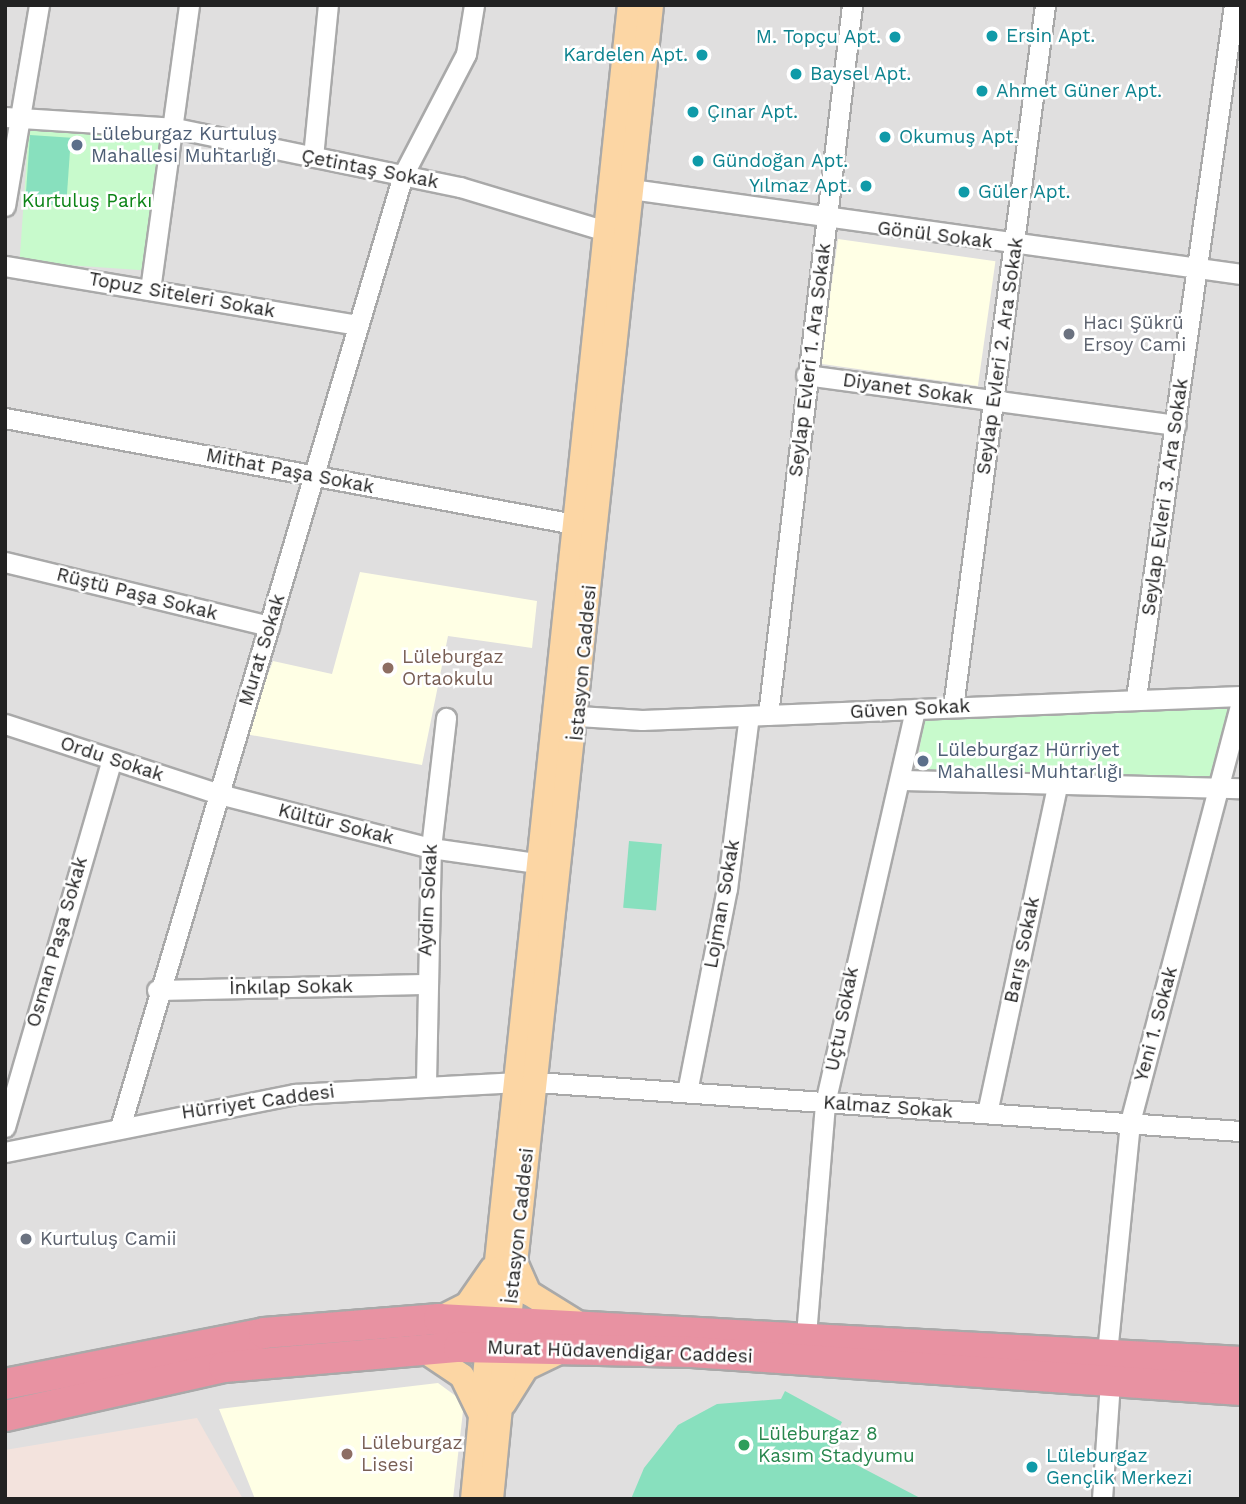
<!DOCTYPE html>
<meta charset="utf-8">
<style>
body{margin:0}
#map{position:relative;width:1246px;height:1504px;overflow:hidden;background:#f2efe9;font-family:"Work Sans",sans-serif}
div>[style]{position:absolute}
.residential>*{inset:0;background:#e0dfdf;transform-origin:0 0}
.education>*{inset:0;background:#ffffe5;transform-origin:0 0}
.military>*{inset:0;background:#f3e3dd}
.park>*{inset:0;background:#c8facc;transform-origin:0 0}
.pitch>*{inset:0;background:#88e0be;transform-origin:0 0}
.roads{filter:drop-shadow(2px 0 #a9a9a9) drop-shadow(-2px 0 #a9a9a9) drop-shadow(0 2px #a9a9a9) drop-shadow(0 -2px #a9a9a9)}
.minor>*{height:19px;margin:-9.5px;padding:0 9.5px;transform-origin:9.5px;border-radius:9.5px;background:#fff}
.major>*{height:24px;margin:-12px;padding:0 12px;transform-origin:12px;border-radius:12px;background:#fcd6a4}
.highway>*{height:30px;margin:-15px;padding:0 15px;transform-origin:15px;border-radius:15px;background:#e892a2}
.dots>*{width:19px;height:19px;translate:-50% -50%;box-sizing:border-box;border:4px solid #fff;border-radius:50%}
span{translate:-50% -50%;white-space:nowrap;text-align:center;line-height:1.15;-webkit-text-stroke:5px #fff;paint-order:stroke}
.culture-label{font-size:19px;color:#0d838f}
.left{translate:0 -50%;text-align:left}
.right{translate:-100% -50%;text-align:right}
.service-label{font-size:19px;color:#4e5e75}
.street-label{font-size:19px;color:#222}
.park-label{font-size:19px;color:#0c8416}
.worship-label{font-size:19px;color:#5b616d}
.education-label{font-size:19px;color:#785e54}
.leisure-label{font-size:19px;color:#27864d}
.frame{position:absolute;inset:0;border:7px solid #222;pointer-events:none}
</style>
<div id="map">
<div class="residential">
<i style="left:5px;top:5px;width:1236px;height:1494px"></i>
</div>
<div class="education">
<i style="left:838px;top:239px;width:159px;height:126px;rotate:8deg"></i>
<i style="clip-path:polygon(360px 572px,537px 601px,532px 648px,448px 636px,422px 765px,245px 734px,273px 661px,332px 674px)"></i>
<i style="clip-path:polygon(438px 1383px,464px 1402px,453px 1499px,255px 1499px,219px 1409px)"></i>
</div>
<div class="military">
<i style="clip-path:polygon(197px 1418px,243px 1499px,5px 1499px,5px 1450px)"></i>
</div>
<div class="park">
<i style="left:29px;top:126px;width:138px;height:136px;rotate:4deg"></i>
<i style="clip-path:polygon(1229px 705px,1212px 781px,917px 769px,924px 716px)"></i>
</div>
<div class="pitch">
<i style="left:30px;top:135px;width:41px;height:68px;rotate:4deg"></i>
<i style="left:629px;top:841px;width:33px;height:67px;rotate:5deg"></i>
<i style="clip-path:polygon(785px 1391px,842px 1422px,828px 1450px,922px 1499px,631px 1499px,644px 1468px,678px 1425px,717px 1404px,781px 1399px)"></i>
</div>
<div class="roads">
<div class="minor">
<i style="left:5px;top:117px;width:170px;rotate:3.7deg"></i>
<i style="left:175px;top:128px;width:291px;rotate:11.7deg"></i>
<i style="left:460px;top:187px;width:152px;rotate:16.8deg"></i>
<i style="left:313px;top:157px;width:153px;rotate:-84.4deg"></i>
<i style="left:631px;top:189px;width:616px;rotate:7.93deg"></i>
<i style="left:5px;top:206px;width:204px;rotate:-80.4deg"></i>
<i style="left:5px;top:266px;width:358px;rotate:9.5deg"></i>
<i style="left:150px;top:290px;width:288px;rotate:-82.2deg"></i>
<i style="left:806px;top:375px;width:373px;rotate:7.7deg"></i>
<i style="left:5px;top:418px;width:579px;rotate:10.55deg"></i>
<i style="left:5px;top:562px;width:272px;rotate:13.6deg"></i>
<i style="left:1136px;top:698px;width:700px;rotate:-81.95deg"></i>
<i style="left:953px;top:707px;width:708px;rotate:-82.53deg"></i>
<i style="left:768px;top:715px;width:715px;rotate:-83.25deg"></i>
<i style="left:578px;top:716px;width:64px;rotate:3.6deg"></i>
<i style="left:642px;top:720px;width:599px;rotate:-2.29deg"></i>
<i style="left:5px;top:724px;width:225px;rotate:18.1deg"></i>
<i style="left:219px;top:794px;width:219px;rotate:14.3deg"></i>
<i style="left:431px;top:848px;width:107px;rotate:8.1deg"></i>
<i style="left:902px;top:780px;width:339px;rotate:1.4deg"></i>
<i style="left:157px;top:990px;width:267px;rotate:-1.3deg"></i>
<i style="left:536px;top:1082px;width:707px;rotate:3.98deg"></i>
<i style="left:426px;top:1083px;width:235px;rotate:-88.8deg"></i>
<i style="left:431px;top:848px;width:131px;rotate:-83.4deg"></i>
<i style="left:687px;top:1092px;width:207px;rotate:-78.9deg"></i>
<i style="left:727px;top:889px;width:174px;rotate:-82.8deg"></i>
<i style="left:987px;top:1113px;width:333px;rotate:-77.9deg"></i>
<i style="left:121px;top:1124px;width:990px;rotate:-73.45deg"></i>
<i style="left:403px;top:175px;width:136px;rotate:-62.5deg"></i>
<i style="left:466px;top:54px;width:50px;rotate:-80.7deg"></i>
<i style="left:5px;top:1127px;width:383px;rotate:-73.8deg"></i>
<i style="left:5px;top:1152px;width:296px;rotate:-11.3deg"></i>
<i style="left:295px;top:1094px;width:219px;rotate:-3.1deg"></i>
<i style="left:806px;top:1335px;width:233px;rotate:-85.3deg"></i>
<i style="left:825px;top:1103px;width:404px;rotate:-77.1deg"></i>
<i style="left:1107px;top:1353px;width:232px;rotate:-84.3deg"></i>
<i style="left:1130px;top:1122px;width:435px;rotate:-75.2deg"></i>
<i style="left:1102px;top:1499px;width:117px;rotate:-86.1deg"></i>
</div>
<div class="major">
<i style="left:515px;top:1262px;width:34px;rotate:66deg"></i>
<i style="left:529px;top:1293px;width:55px;rotate:31.7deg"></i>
<i style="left:491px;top:1318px;width:1320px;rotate:-83.96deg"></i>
<i style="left:439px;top:1319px;width:31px;rotate:-27deg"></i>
<i style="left:467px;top:1305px;width:44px;rotate:-55.2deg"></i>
<i style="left:509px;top:1319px;width:1322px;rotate:-83.83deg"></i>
<i style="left:422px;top:1349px;width:48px;rotate:34deg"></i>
<i style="left:462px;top:1376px;width:41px;rotate:64.1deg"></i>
<i style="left:504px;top:1403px;width:41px;rotate:-57.8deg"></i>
<i style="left:526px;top:1368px;width:41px;rotate:-25.9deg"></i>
<i style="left:473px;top:1499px;width:154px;rotate:-84.4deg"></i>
<i style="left:491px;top:1499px;width:154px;rotate:-84.4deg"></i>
</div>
<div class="highway">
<i style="left:5px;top:1384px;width:264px;rotate:-11.1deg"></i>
<i style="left:264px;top:1333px;width:176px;rotate:-4.6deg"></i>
<i style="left:439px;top:1319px;width:803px;rotate:3.07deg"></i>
<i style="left:5px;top:1416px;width:224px;rotate:-12.6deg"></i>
<i style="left:224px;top:1367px;width:236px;rotate:-4.9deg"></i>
<i style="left:459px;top:1347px;width:233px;rotate:1.2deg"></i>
<i style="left:692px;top:1352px;width:550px;rotate:3.96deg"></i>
</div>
</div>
<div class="dots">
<i style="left:992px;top:36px;background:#0f9aa8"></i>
<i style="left:895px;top:37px;background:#0f9aa8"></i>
<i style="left:702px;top:55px;background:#0f9aa8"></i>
<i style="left:796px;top:74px;background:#0f9aa8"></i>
<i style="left:982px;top:91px;background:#0f9aa8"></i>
<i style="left:693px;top:112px;background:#0f9aa8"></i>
<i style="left:885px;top:137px;background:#0f9aa8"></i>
<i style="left:77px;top:145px;background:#5c6f8a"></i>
<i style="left:698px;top:161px;background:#0f9aa8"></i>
<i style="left:866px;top:186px;background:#0f9aa8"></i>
<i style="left:964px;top:192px;background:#0f9aa8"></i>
<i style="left:1069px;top:334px;background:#6b7280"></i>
<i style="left:388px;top:668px;background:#8d6e63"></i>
<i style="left:923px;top:761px;background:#5c6f8a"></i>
<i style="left:26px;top:1239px;background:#6b7280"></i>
<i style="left:744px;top:1445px;background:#2e9e5b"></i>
<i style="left:347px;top:1454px;background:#8d6e63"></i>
<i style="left:1032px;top:1467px;background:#0f9aa8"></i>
</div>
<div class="culture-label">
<span class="left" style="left:1006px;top:36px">Ersin Apt.</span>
<span class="right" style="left:881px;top:37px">M. Topçu Apt.</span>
<span class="right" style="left:688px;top:55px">Kardelen Apt.</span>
<span class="left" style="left:810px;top:74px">Baysel Apt.</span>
<span class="left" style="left:996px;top:91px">Ahmet Güner Apt.</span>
<span class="left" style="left:707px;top:112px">Çınar Apt.</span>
<span class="left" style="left:899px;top:137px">Okumuş Apt.</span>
<span class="left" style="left:712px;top:161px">Gündoğan Apt.</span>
<span class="right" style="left:852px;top:186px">Yılmaz Apt.</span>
<span class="left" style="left:978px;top:192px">Güler Apt.</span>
<span class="left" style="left:1046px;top:1467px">Lüleburgaz<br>Gençlik Merkezi</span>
</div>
<div class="service-label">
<span class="left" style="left:91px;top:145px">Lüleburgaz Kurtuluş<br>Mahallesi Muhtarlığı</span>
<span class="left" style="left:937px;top:761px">Lüleburgaz Hürriyet<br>Mahallesi Muhtarlığı</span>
</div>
<div class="street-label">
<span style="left:370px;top:169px;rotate:11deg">Çetintaş Sokak</span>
<span style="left:935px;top:235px;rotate:7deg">Gönül Sokak</span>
<span style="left:182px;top:295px;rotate:10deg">Topuz Siteleri Sokak</span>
<span style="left:1000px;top:356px;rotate:-82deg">Seylap Evleri 2. Ara Sokak</span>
<span style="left:810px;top:360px;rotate:-83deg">Seylap Evleri 1. Ara Sokak</span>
<span style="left:908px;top:389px;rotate:8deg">Diyanet Sokak</span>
<span style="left:290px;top:471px;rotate:11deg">Mithat Paşa Sokak</span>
<span style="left:1165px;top:497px;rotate:-82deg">Seylap Evleri 3. Ara Sokak</span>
<span style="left:137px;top:594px;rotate:14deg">Rüştü Paşa Sokak</span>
<span style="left:262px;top:650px;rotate:-73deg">Murat Sokak</span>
<span style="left:583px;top:663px;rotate:-85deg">İstasyon Caddesi</span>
<span style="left:910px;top:709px;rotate:-3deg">Güven Sokak</span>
<span style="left:112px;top:759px;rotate:18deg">Ordu Sokak</span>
<span style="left:336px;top:824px;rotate:14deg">Kültür Sokak</span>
<span style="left:428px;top:900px;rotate:-87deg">Aydın Sokak</span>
<span style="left:722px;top:904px;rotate:-80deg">Lojman Sokak</span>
<span style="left:57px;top:942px;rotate:-74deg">Osman Paşa Sokak</span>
<span style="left:1022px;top:950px;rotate:-78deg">Barış Sokak</span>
<span style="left:291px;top:987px;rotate:-1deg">İnkılap Sokak</span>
<span style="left:842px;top:1019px;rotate:-79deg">Uçtu Sokak</span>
<span style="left:1156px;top:1024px;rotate:-75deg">Yeni 1. Sokak</span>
<span style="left:258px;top:1102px;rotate:-8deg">Hürriyet Caddesi</span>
<span style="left:888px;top:1107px;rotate:4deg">Kalmaz Sokak</span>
<span style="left:519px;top:1226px;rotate:-84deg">İstasyon Caddesi</span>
<span style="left:620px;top:1352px;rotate:2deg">Murat Hüdavendigar Caddesi</span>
</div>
<div class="park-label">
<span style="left:87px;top:201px">Kurtuluş Parkı</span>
</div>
<div class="worship-label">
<span class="left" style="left:1083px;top:334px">Hacı Şükrü<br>Ersoy Cami</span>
<span class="left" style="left:40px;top:1239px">Kurtuluş Camii</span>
</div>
<div class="education-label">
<span class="left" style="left:402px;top:668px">Lüleburgaz<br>Ortaokulu</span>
<span class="left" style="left:361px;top:1454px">Lüleburgaz<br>Lisesi</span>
</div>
<div class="leisure-label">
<span class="left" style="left:758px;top:1445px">Lüleburgaz 8<br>Kasım Stadyumu</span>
</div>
<div class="frame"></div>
</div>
